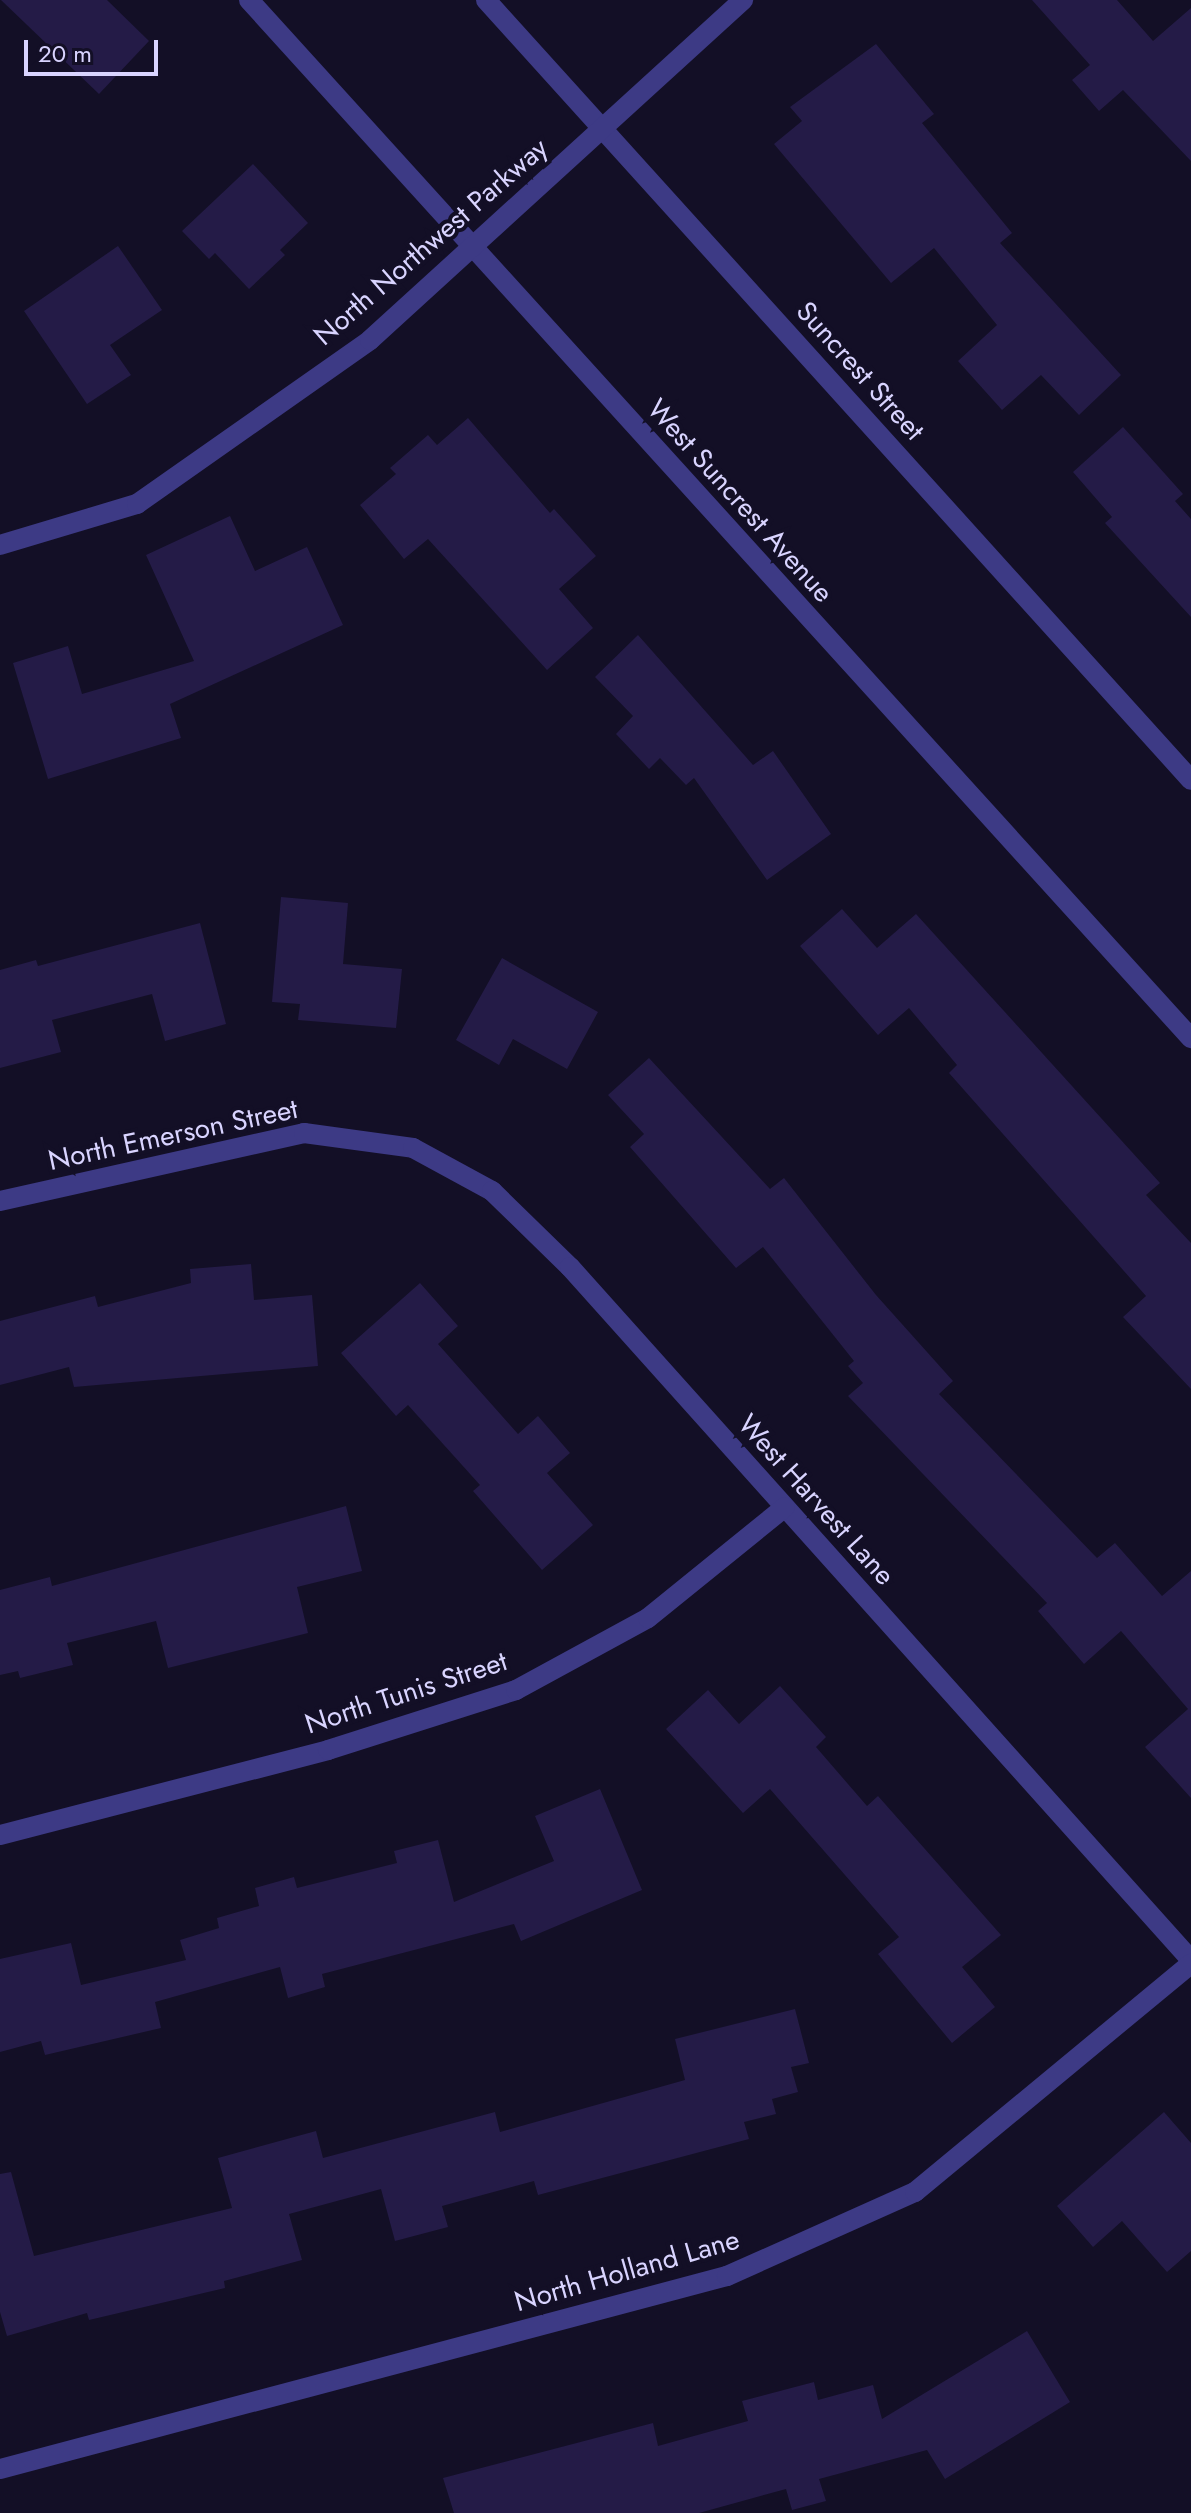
<!DOCTYPE html>
<style>
body{margin:0}
#map{position:relative;width:1191px;height:2513px;overflow:hidden;background:#130f26;font-family:Jost,sans-serif}
div>[style]{position:absolute}
.building>*{inset:0;background:#241b47}
.minor>*{height:20px;margin:-10px;padding:0 10px;transform-origin:10px;border-radius:10px;background:#3d3a85}
span{translate:-50% -50%;white-space:nowrap;text-align:center;line-height:1.15;-webkit-text-stroke:8px #130f26;paint-order:stroke}
.street-label{font-size:28px;color:#d9d4ff}
.scale{position:absolute;left:24px;top:40px;width:134px;height:36px;box-sizing:border-box;border:4px solid #d9d4ff;border-top:0;padding-left:10px;font-size:24px;line-height:28px;white-space:nowrap;color:#d9d4ff;-webkit-text-stroke:6px #130f26;paint-order:stroke}
</style>
<div id="map">
<div class="building">
<i style="clip-path:polygon(1px 0,107px 0,149px 41px,99px 94px)"></i>
<i style="clip-path:polygon(1032px 0,1117px 0,1153px 41px,1191px 8px,1191px 161px,1123px 90px,1099px 111px,1072px 80px,1090px 65px)"></i>
<i style="clip-path:polygon(876px 44px,934px 114px,922px 123px,1012px 233px,1000px 243px,1121px 375px,1079px 415px,1041px 375px,1002px 410px,958px 361px,997px 325px,934px 248px,891px 283px,774px 144px,802px 121px,790px 107px)"></i>
<i style="clip-path:polygon(253px 164px,308px 223px,280px 250px,285px 255px,249px 289px,215px 253px,209px 259px,182px 231px)"></i>
<i style="clip-path:polygon(118px 246px,162px 310px,110px 345px,131px 375px,87px 404px,24px 311px)"></i>
<i style="clip-path:polygon(468px 418px,550px 513px,554px 509px,596px 556px,559px 589px,593px 628px,547px 670px,428px 539px,404px 559px,360px 505px,396px 474px,390px 468px,428px 435px,437px 445px)"></i>
<i style="clip-path:polygon(1123px 427px,1183px 494px,1175px 501px,1191px 519px,1191px 617px,1105px 523px,1112px 517px,1073px 472px)"></i>
<i style="clip-path:polygon(230px 516px,255px 571px,307px 547px,343px 625px,170px 704px,181px 738px,48px 779px,13px 663px,68px 646px,82px 694px,194px 661px,146px 555px)"></i>
<i style="clip-path:polygon(638px 635px,753px 765px,773px 751px,831px 834px,767px 880px,694px 778px,686px 785px,660px 758px,649px 769px,616px 734px,633px 716px,595px 677px)"></i>
<i style="clip-path:polygon(281px 897px,348px 903px,343px 964px,402px 969px,396px 1028px,298px 1020px,300px 1004px,272px 1002px)"></i>
<i style="clip-path:polygon(842px 909px,877px 948px,916px 914px,1160px 1183px,1146px 1195px,1191px 1243px,1191px 1389px,1123px 1317px,1146px 1296px,949px 1073px,957px 1065px,909px 1008px,878px 1035px,800px 946px)"></i>
<i style="clip-path:polygon(200px 923px,226px 1024px,165px 1041px,152px 994px,52px 1020px,61px 1052px,0 1068px,0 970px,36px 960px,38px 966px)"></i>
<i style="clip-path:polygon(502px 958px,598px 1012px,567px 1069px,513px 1039px,499px 1065px,456px 1040px)"></i>
<i style="clip-path:polygon(649px 1058px,770px 1189px,784px 1178px,876px 1295px,953px 1381px,939px 1394px,1097px 1558px,1115px 1543px,1162px 1596px,1191px 1571px,1191px 1798px,1145px 1747px,1188px 1709px,1121px 1631px,1084px 1664px,1038px 1611px,1047px 1603px,848px 1396px,863px 1383px,848px 1366px,854px 1361px,763px 1247px,736px 1268px,630px 1147px,644px 1134px,608px 1095px)"></i>
<i style="clip-path:polygon(251px 1264px,254px 1300px,312px 1295px,318px 1366px,74px 1387px,69px 1367px,0 1385px,0 1321px,95px 1296px,98px 1307px,191px 1283px,190px 1269px)"></i>
<i style="clip-path:polygon(420px 1283px,458px 1326px,438px 1344px,518px 1434px,538px 1416px,570px 1453px,547px 1473px,593px 1525px,542px 1570px,473px 1491px,480px 1485px,408px 1405px,396px 1416px,341px 1353px)"></i>
<i style="clip-path:polygon(346px 1506px,362px 1571px,297px 1587px,308px 1633px,168px 1668px,156px 1621px,67px 1643px,73px 1665px,20px 1678px,18px 1671px,0 1675px,0 1590px,50px 1577px,52px 1586px)"></i>
<i style="clip-path:polygon(780px 1686px,826px 1737px,816px 1747px,867px 1806px,878px 1796px,1001px 1935px,962px 1967px,995px 2007px,952px 2043px,878px 1954px,899px 1937px,770px 1789px,743px 1813px,666px 1729px,708px 1690px,739px 1724px)"></i>
<i style="clip-path:polygon(600px 1789px,642px 1890px,521px 1941px,514px 1924px,322px 1974px,325px 1987px,288px 1998px,280px 1967px,155px 2002px,161px 2028px,45px 2055px,41px 2041px,0 2052px,0 1959px,71px 1943px,81px 1985px,186px 1960px,180px 1940px,219px 1928px,217px 1918px,259px 1906px,255px 1888px,294px 1877px,297px 1888px,397px 1863px,394px 1851px,438px 1840px,454px 1902px,554px 1861px,535px 1816px)"></i>
<i style="clip-path:polygon(795px 2009px,809px 2063px,791px 2067px,798px 2092px,772px 2099px,776px 2114px,744px 2122px,749px 2139px,538px 2195px,534px 2181px,442px 2206px,448px 2227px,395px 2241px,381px 2189px,289px 2214px,302px 2260px,224px 2281px,225px 2288px,89px 2320px,87px 2313px,7px 2336px,0 2312px,0 2174px,11px 2172px,34px 2256px,232px 2208px,218px 2158px,316px 2131px,323px 2158px,495px 2112px,500px 2132px,685px 2080px,675px 2039px)"></i>
<i style="clip-path:polygon(1164px 2112px,1191px 2143px,1191px 2251px,1167px 2272px,1122px 2221px,1093px 2247px,1057px 2206px)"></i>
<i style="clip-path:polygon(1027px 2331px,1070px 2402px,945px 2479px,927px 2450px,819px 2479px,826px 2501px,792px 2510px,786px 2489px,699px 2513px,454px 2513px,443px 2478px,653px 2423px,658px 2446px,748px 2421px,742px 2401px,814px 2382px,818px 2400px,873px 2385px,882px 2419px)"></i>
</div>
<div class="minor">
<i style="left:249px;top:0;width:1402px;rotate:47.78deg"></i>
<i style="left:486px;top:0;width:1051px;rotate:47.89deg"></i>
<i style="left:0;top:545px;width:143px;rotate:-16.7deg"></i>
<i style="left:137px;top:504px;width:285px;rotate:-35.1deg"></i>
<i style="left:370px;top:340px;width:505px;rotate:-42.35deg"></i>
<i style="left:0;top:1201px;width:312px;rotate:-12.6deg"></i>
<i style="left:304px;top:1133px;width:110px;rotate:7.8deg"></i>
<i style="left:413px;top:1148px;width:90px;rotate:28.6deg"></i>
<i style="left:492px;top:1191px;width:109px;rotate:44.3deg"></i>
<i style="left:570px;top:1267px;width:931px;rotate:48.14deg"></i>
<i style="left:0;top:1835px;width:339px;rotate:-14.5deg"></i>
<i style="left:328px;top:1750px;width:197px;rotate:-17.7deg"></i>
<i style="left:516px;top:1690px;width:150px;rotate:-28.6deg"></i>
<i style="left:648px;top:1618px;width:176px;rotate:-39deg"></i>
<i style="left:0;top:2469px;width:752px;rotate:-14.87deg"></i>
<i style="left:727px;top:2276px;width:206px;rotate:-24.1deg"></i>
<i style="left:915px;top:2192px;width:358px;rotate:-39.6deg"></i>
</div>
<div class="street-label">
<span style="left:431px;top:242px;rotate:-41deg">North Northwest Parkway</span>
<span style="left:860px;top:371px;rotate:48deg">Suncrest Street</span>
<span style="left:740px;top:501px;rotate:48deg">West Suncrest Avenue</span>
<span style="left:173px;top:1135px;rotate:-12deg">North Emerson Street</span>
<span style="left:816px;top:1500px;rotate:48deg">West Harvest Lane</span>
<span style="left:406px;top:1693px;rotate:-18deg">North Tunis Street</span>
<span style="left:627px;top:2271px;rotate:-16deg">North Holland Lane</span>
</div>
<div class="scale">20 m</div>
</div>
